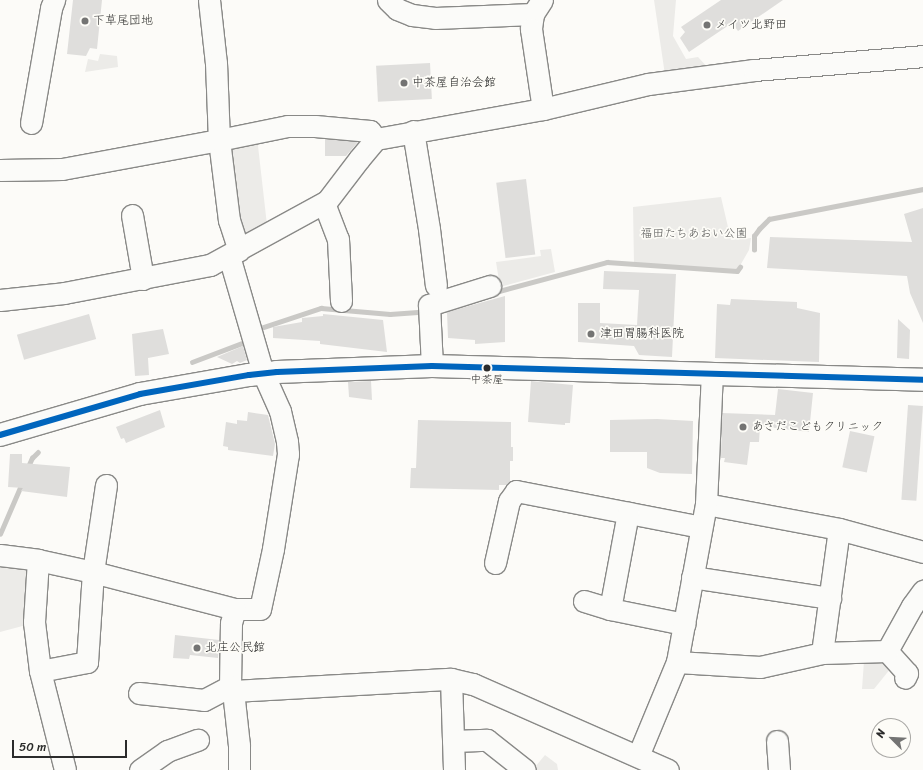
<!DOCTYPE html>
<meta charset="utf-8">
<style>
body{margin:0}
#map{position:relative;width:923px;height:770px;overflow:hidden;background:#fcfbf8;font-family:Sriracha,"Klee One",sans-serif}
div>[style]{position:absolute}
.green>*{inset:0;background:#ecebe8}
.stream>*{height:4.5px;margin:-2.25px;padding:0 2.25px;transform-origin:2.25px;border-radius:2.25px;background:#cac9c6}
.building>*{inset:0;background:#dfdedc;transform-origin:0 0}
.roads{filter:drop-shadow(1px 0 #898987) drop-shadow(-1px 0 #898987) drop-shadow(0 1px #898987) drop-shadow(0 -1px #898987)}
.minor>*{height:21px;margin:-10.5px;padding:0 10.5px;transform-origin:10.5px;border-radius:10.5px;background:#fbfbf9}
.highway>*{height:22px;margin:-11px;padding:0 11px;transform-origin:11px;border-radius:11px;background:#fbfbf9}
.bus-1>*{height:6px;margin:-3px;padding:0 3px;transform-origin:3px;border-radius:3px;background:#0065bd}
.dots>*{width:11px;height:11px;translate:-50% -50%;box-sizing:border-box;border:2px solid #fdfcf7;border-radius:50%}
span{translate:-50% -50%;white-space:nowrap;text-align:center;line-height:1.15;-webkit-text-stroke:3.5px #fdfcf7;paint-order:stroke}
.bus-label{font-size:11px;color:#2b2b2b}
.poi-label{font-size:12px;color:#2b2b2b}
.left{translate:0 -50%;text-align:left}
.park-label{font-size:12px;color:#585857}
.north{position:absolute;left:871px;top:718px;width:40px;height:40px;box-sizing:border-box;background:#fdfcf7;border:1px solid #a9a8a5;border-radius:50%;rotate:294deg;font-size:11px;font-weight:700;line-height:16px;text-align:center;color:#2b2b2b}
.north::after{content:'';display:block;margin:auto;width:14px;height:18px;background:#747473;clip-path:polygon(50% 0,100% 100%,50% 72%,0 100%)}
.scale{position:absolute;left:12px;top:740px;width:115px;height:18px;box-sizing:border-box;border:2px solid #2b2b2b;border-top:0;padding-left:5px;font-size:12px;line-height:14px;white-space:nowrap;color:#2b2b2b;-webkit-text-stroke:3px #fdfcf7;paint-order:stroke}
</style>
<div id="map">
<div class="green">
<i style="clip-path:polygon(654px 0,676px 0,673px 36px,686px 59px,698px 57px,710px 70px,665px 75px)"></i>
<i style="clip-path:polygon(100px 54px,117px 56px,118px 67px,85px 72px,88px 59px,98px 61px)"></i>
<i style="clip-path:polygon(257px 137px,267px 225px,241px 240px,222px 143px)"></i>
<i style="clip-path:polygon(721px 197px,731px 240px,751px 238px,749px 250px,737px 271px,634px 264px,633px 207px)"></i>
<i style="clip-path:polygon(551px 249px,555px 272px,500px 287px,496px 262px,541px 256px,540px 250px)"></i>
<i style="clip-path:polygon(0 558px,29px 562px,30px 624px,0 632px)"></i>
<i style="clip-path:polygon(884px 659px,891px 668px,874px 689px,862px 689px,864px 661px)"></i>
<i style="clip-path:polygon(545px 755px,557px 764px,558px 770px,537px 770px,535px 767px)"></i>
</div>
<div class="stream">
<i style="left:754px;top:250px;width:14px;rotate:-90deg"></i>
<i style="left:754px;top:236px;width:9px;rotate:-54deg"></i>
<i style="left:759px;top:229px;width:14px;rotate:-45deg"></i>
<i style="left:769px;top:219px;width:157px;rotate:-11deg"></i>
<i style="left:499px;top:291px;width:112px;rotate:-15deg"></i>
<i style="left:607px;top:262px;width:130px;rotate:4deg"></i>
<i style="left:737px;top:271px;width:5px;rotate:-53deg"></i>
<i style="left:255px;top:330px;width:70px;rotate:-18.4deg"></i>
<i style="left:321px;top:308px;width:69px;rotate:5deg"></i>
<i style="left:390px;top:314px;width:31px;rotate:-4deg"></i>
<i style="left:192px;top:362px;width:57px;rotate:-20.7deg"></i>
<i style="left:27px;top:469px;width:12px;rotate:-66deg"></i>
<i style="left:32px;top:458px;width:8px;rotate:-45deg"></i>
<i style="left:0;top:534px;width:56px;rotate:-66.7deg"></i>
</div>
<div class="building">
<i style="clip-path:polygon(73px 0,102px 0,97px 49px,90px 48px,86px 56px,67px 54px)"></i>
<i style="clip-path:polygon(721px 0,783px 0,738px 31px,732px 23px,689px 52px,680px 38px,685px 32px,681px 27px)"></i>
<i style="left:430px;top:63px;width:36px;height:54px;rotate:87deg"></i>
<i style="clip-path:polygon(325px 139px,358px 142px,346px 156px,325px 156px)"></i>
<i style="left:526px;top:179px;width:76px;height:30px;rotate:83deg"></i>
<i style="clip-path:polygon(923px 208px,923px 323px,910px 293px,907px 276px,767px 268px,770px 237px,912px 242px,904px 214px)"></i>
<i style="clip-path:polygon(604px 271px,676px 274px,672px 357px,639px 355px,634px 346px,578px 342px,578px 303px,600px 303px,600px 323px,637px 325px,639px 290px,603px 289px)"></i>
<i style="clip-path:polygon(505px 296px,505px 342px,475px 344px,475px 340px,448px 338px,447px 312px)"></i>
<i style="clip-path:polygon(731px 299px,797px 302px,797px 308px,820px 313px,819px 362px,715px 358px,717px 304px,730px 305px)"></i>
<i style="left:89px;top:314px;width:26px;height:75px;rotate:74deg"></i>
<i style="clip-path:polygon(323px 314px,383px 320px,387px 352px,320px 344px,320px 341px,273px 338px,273px 327px,302px 322px,302px 318px,323px 316px)"></i>
<i style="clip-path:polygon(898px 319px,910px 330px,909px 359px,897px 358px)"></i>
<i style="clip-path:polygon(163px 329px,169px 354px,148px 358px,149px 375px,135px 376px,132px 334px)"></i>
<i style="clip-path:polygon(243px 346px,247px 360px,240px 363px,237px 361px,232px 364px,217px 357px)"></i>
<i style="clip-path:polygon(371px 381px,372px 400px,349px 397px,348px 382px)"></i>
<i style="clip-path:polygon(531px 381px,573px 385px,570px 423px,565px 423px,565px 425px,528px 422px)"></i>
<i style="clip-path:polygon(778px 389px,813px 393px,809px 432px,760px 426px,759px 442px,750px 442px,747px 465px,724px 462px,725px 458px,721px 458px,722px 413px,775px 415px)"></i>
<i style="left:908px;top:405px;width:15px;height:95px;rotate:4deg"></i>
<i style="clip-path:polygon(160px 410px,165px 427px,126px 443px,124px 438px,121px 439px,116px 427px)"></i>
<i style="clip-path:polygon(248px 412px,268px 415px,275px 444px,273px 456px,228px 450px,228px 447px,223px 446px,226px 422px,237px 424px,237px 420px,247px 421px)"></i>
<i style="clip-path:polygon(657px 419px,693px 421px,692px 474px,660px 473px,647px 468px,647px 452px,610px 452px,610px 420px)"></i>
<i style="clip-path:polygon(418px 420px,511px 422px,511px 447px,513px 447px,513px 461px,510px 461px,510px 481px,506px 485px,499px 485px,499px 490px,410px 488px,411px 468px,416px 468px)"></i>
<i style="left:850px;top:431px;width:25px;height:37px;rotate:12deg"></i>
<i style="clip-path:polygon(10px 454px,22px 454px,22px 463px,70px 467px,67px 497px,21px 491px,23px 488px,8px 487px)"></i>
<i style="clip-path:polygon(175px 635px,219px 640px,218px 658px,190px 655px,189px 659px,173px 658px)"></i>
</div>
<div class="roads">
<div class="minor">
<i style="left:209px;top:0;width:63px;rotate:83.7deg"></i>
<i style="left:216px;top:63px;width:77px;rotate:87.8deg"></i>
<i style="left:219px;top:140px;width:81px;rotate:82.9deg"></i>
<i style="left:229px;top:220px;width:32px;rotate:72deg"></i>
<i style="left:388px;top:0;width:13px;rotate:45deg"></i>
<i style="left:397px;top:9px;width:16px;rotate:22deg"></i>
<i style="left:412px;top:15px;width:23px;rotate:7deg"></i>
<i style="left:435px;top:18px;width:98px;rotate:-2.3deg"></i>
<i style="left:542px;top:0;width:17px;rotate:123deg"></i>
<i style="left:533px;top:14px;width:15px;rotate:98deg"></i>
<i style="left:531px;top:29px;width:81px;rotate:81.5deg"></i>
<i style="left:31px;top:123px;width:117px;rotate:-80.1deg"></i>
<i style="left:51px;top:8px;width:9px;rotate:-69deg"></i>
<i style="left:413px;top:131px;width:99px;rotate:80.7deg"></i>
<i style="left:429px;top:229px;width:57px;rotate:83deg"></i>
<i style="left:0;top:170px;width:62px;rotate:-0.9deg"></i>
<i style="left:62px;top:169px;width:160px;rotate:-10.5deg"></i>
<i style="left:219px;top:140px;width:70px;rotate:-11.5deg"></i>
<i style="left:288px;top:126px;width:27px"></i>
<i style="left:315px;top:126px;width:55px;rotate:5.2deg"></i>
<i style="left:370px;top:131px;width:10px;rotate:53deg"></i>
<i style="left:324px;top:203px;width:39px;rotate:69deg"></i>
<i style="left:338px;top:239px;width:62px;rotate:87.2deg"></i>
<i style="left:132px;top:215px;width:65px;rotate:80.2deg"></i>
<i style="left:229px;top:256px;width:122px;rotate:73.8deg"></i>
<i style="left:263px;top:373px;width:42px;rotate:65.9deg"></i>
<i style="left:280px;top:411px;width:32px;rotate:77deg"></i>
<i style="left:287px;top:442px;width:12px;rotate:85deg"></i>
<i style="left:288px;top:454px;width:96px;rotate:99deg"></i>
<i style="left:273px;top:549px;width:61px;rotate:102.2deg"></i>
<i style="left:260px;top:609px;width:25px;rotate:180deg"></i>
<i style="left:0;top:300px;width:64px;rotate:-6.2deg"></i>
<i style="left:64px;top:293px;width:149px;rotate:-10.9deg"></i>
<i style="left:210px;top:265px;width:133px;rotate:-28.7deg"></i>
<i style="left:327px;top:201px;width:53px;rotate:-52.7deg"></i>
<i style="left:359px;top:159px;width:26px;rotate:-50deg"></i>
<i style="left:376px;top:139px;width:170px;rotate:-10.2deg"></i>
<i style="left:543px;top:109px;width:108px;rotate:-13.4deg"></i>
<i style="left:648px;top:84px;width:107px;rotate:-7.5deg"></i>
<i style="left:754px;top:70px;width:170px;rotate:-4.7deg"></i>
<i style="left:432px;top:366px;width:61px;rotate:-92.8deg"></i>
<i style="left:429px;top:305px;width:64px;rotate:-17.3deg"></i>
<i style="left:706px;top:504px;width:135px;rotate:10.6deg"></i>
<i style="left:839px;top:529px;width:87px;rotate:15.3deg"></i>
<i style="left:0;top:555px;width:38px;rotate:7deg"></i>
<i style="left:38px;top:560px;width:56px;rotate:12.3deg"></i>
<i style="left:93px;top:572px;width:147px;rotate:14.6deg"></i>
<i style="left:235px;top:609px;width:15px;rotate:106deg"></i>
<i style="left:231px;top:623px;width:63px;rotate:90.9deg"></i>
<i style="left:230px;top:686px;width:6px;rotate:59deg"></i>
<i style="left:233px;top:691px;width:54px;rotate:83.7deg"></i>
<i style="left:239px;top:745px;width:25px;rotate:90deg"></i>
<i style="left:38px;top:560px;width:62px;rotate:93.7deg"></i>
<i style="left:34px;top:622px;width:49px;rotate:83deg"></i>
<i style="left:40px;top:671px;width:102px;rotate:75.8deg"></i>
<i style="left:495px;top:563px;width:64px;rotate:-77.3deg"></i>
<i style="left:509px;top:501px;width:12px;rotate:-55deg"></i>
<i style="left:516px;top:491px;width:188px;rotate:11deg"></i>
<i style="left:692px;top:577px;width:140px;rotate:8.7deg"></i>
<i style="left:584px;top:601px;width:27px;rotate:17deg"></i>
<i style="left:610px;top:609px;width:76px;rotate:11.5deg"></i>
<i style="left:610px;top:609px;width:98px;rotate:-79.4deg"></i>
<i style="left:887px;top:651px;width:30px;rotate:48deg"></i>
<i style="left:907px;top:673px;width:5px;rotate:112deg"></i>
<i style="left:822px;top:653px;width:125px;rotate:-82.2deg"></i>
<i style="left:677px;top:662px;width:83px;rotate:3.4deg"></i>
<i style="left:760px;top:667px;width:64px;rotate:-12.7deg"></i>
<i style="left:822px;top:653px;width:65px;rotate:-1.8deg"></i>
<i style="left:887px;top:651px;width:51px;rotate:-60.9deg"></i>
<i style="left:912px;top:606px;width:19px;rotate:-54deg"></i>
<i style="left:40px;top:671px;width:48px;rotate:-10.8deg"></i>
<i style="left:87px;top:662px;width:90px;rotate:-86.2deg"></i>
<i style="left:93px;top:572px;width:88px;rotate:-81.5deg"></i>
<i style="left:451px;top:679px;width:91px;rotate:88.1deg"></i>
<i style="left:233px;top:691px;width:218px;rotate:-3.2deg"></i>
<i style="left:451px;top:679px;width:23px;rotate:13deg"></i>
<i style="left:473px;top:684px;width:213px;rotate:23.8deg"></i>
<i style="left:139px;top:693px;width:65px;rotate:6.1deg"></i>
<i style="left:204px;top:700px;width:30px;rotate:-28deg"></i>
<i style="left:453px;top:741px;width:34px;rotate:-2deg"></i>
<i style="left:487px;top:740px;width:48px;rotate:38.3deg"></i>
<i style="left:777px;top:741px;width:29px;rotate:86deg"></i>
<i style="left:638px;top:756px;width:102px;rotate:-67.5deg"></i>
<i style="left:677px;top:662px;width:161px;rotate:-79.6deg"></i>
<i style="left:706px;top:504px;width:131px;rotate:-87.4deg"></i>
<i style="left:140px;top:770px;width:33px;rotate:-35deg"></i>
<i style="left:167px;top:751px;width:33px;rotate:-20deg"></i>
</div>
<div class="highway">
<i style="left:0;top:435px;width:146px;rotate:-16.3deg"></i>
<i style="left:140px;top:394px;width:111px;rotate:-9.9deg"></i>
<i style="left:249px;top:375px;width:28px;rotate:-6deg"></i>
<i style="left:277px;top:372px;width:155px;rotate:-2.2deg"></i>
<i style="left:432px;top:366px;width:491px;rotate:1.6deg"></i>
</div>
</div>
<div class="bus-1">
<i style="left:0;top:435px;width:146px;rotate:-16.3deg"></i>
<i style="left:140px;top:394px;width:111px;rotate:-9.9deg"></i>
<i style="left:249px;top:375px;width:28px;rotate:-6deg"></i>
<i style="left:277px;top:372px;width:155px;rotate:-2.2deg"></i>
<i style="left:432px;top:366px;width:491px;rotate:1.6deg"></i>
</div>
<div class="dots">
<i style="left:85px;top:21px;background:#747473"></i>
<i style="left:707px;top:25px;background:#747473"></i>
<i style="left:404px;top:83px;background:#747473"></i>
<i style="left:591px;top:334px;background:#747473"></i>
<i style="left:487px;top:368px;background:#2b2b2b"></i>
<i style="left:743px;top:427px;background:#747473"></i>
<i style="left:197px;top:648px;background:#747473"></i>
</div>
<div class="bus-label">
<span style="left:487px;top:380px">中茶屋</span>
</div>
<div class="poi-label">
<span class="left" style="left:93px;top:21px">下草尾団地</span>
<span class="left" style="left:715px;top:25px">メイツ北野田</span>
<span class="left" style="left:412px;top:83px">中茶屋自治会館</span>
<span class="left" style="left:600px;top:334px">津田胃腸科医院</span>
<span class="left" style="left:752px;top:427px">あさだこどもクリニック</span>
<span class="left" style="left:205px;top:648px">北庄公民館</span>
</div>
<div class="park-label">
<span style="left:694px;top:234px">福田たちあおい公園</span>
</div>
<div class="north">N</div>
<div class="scale">50 m</div>
</div>
